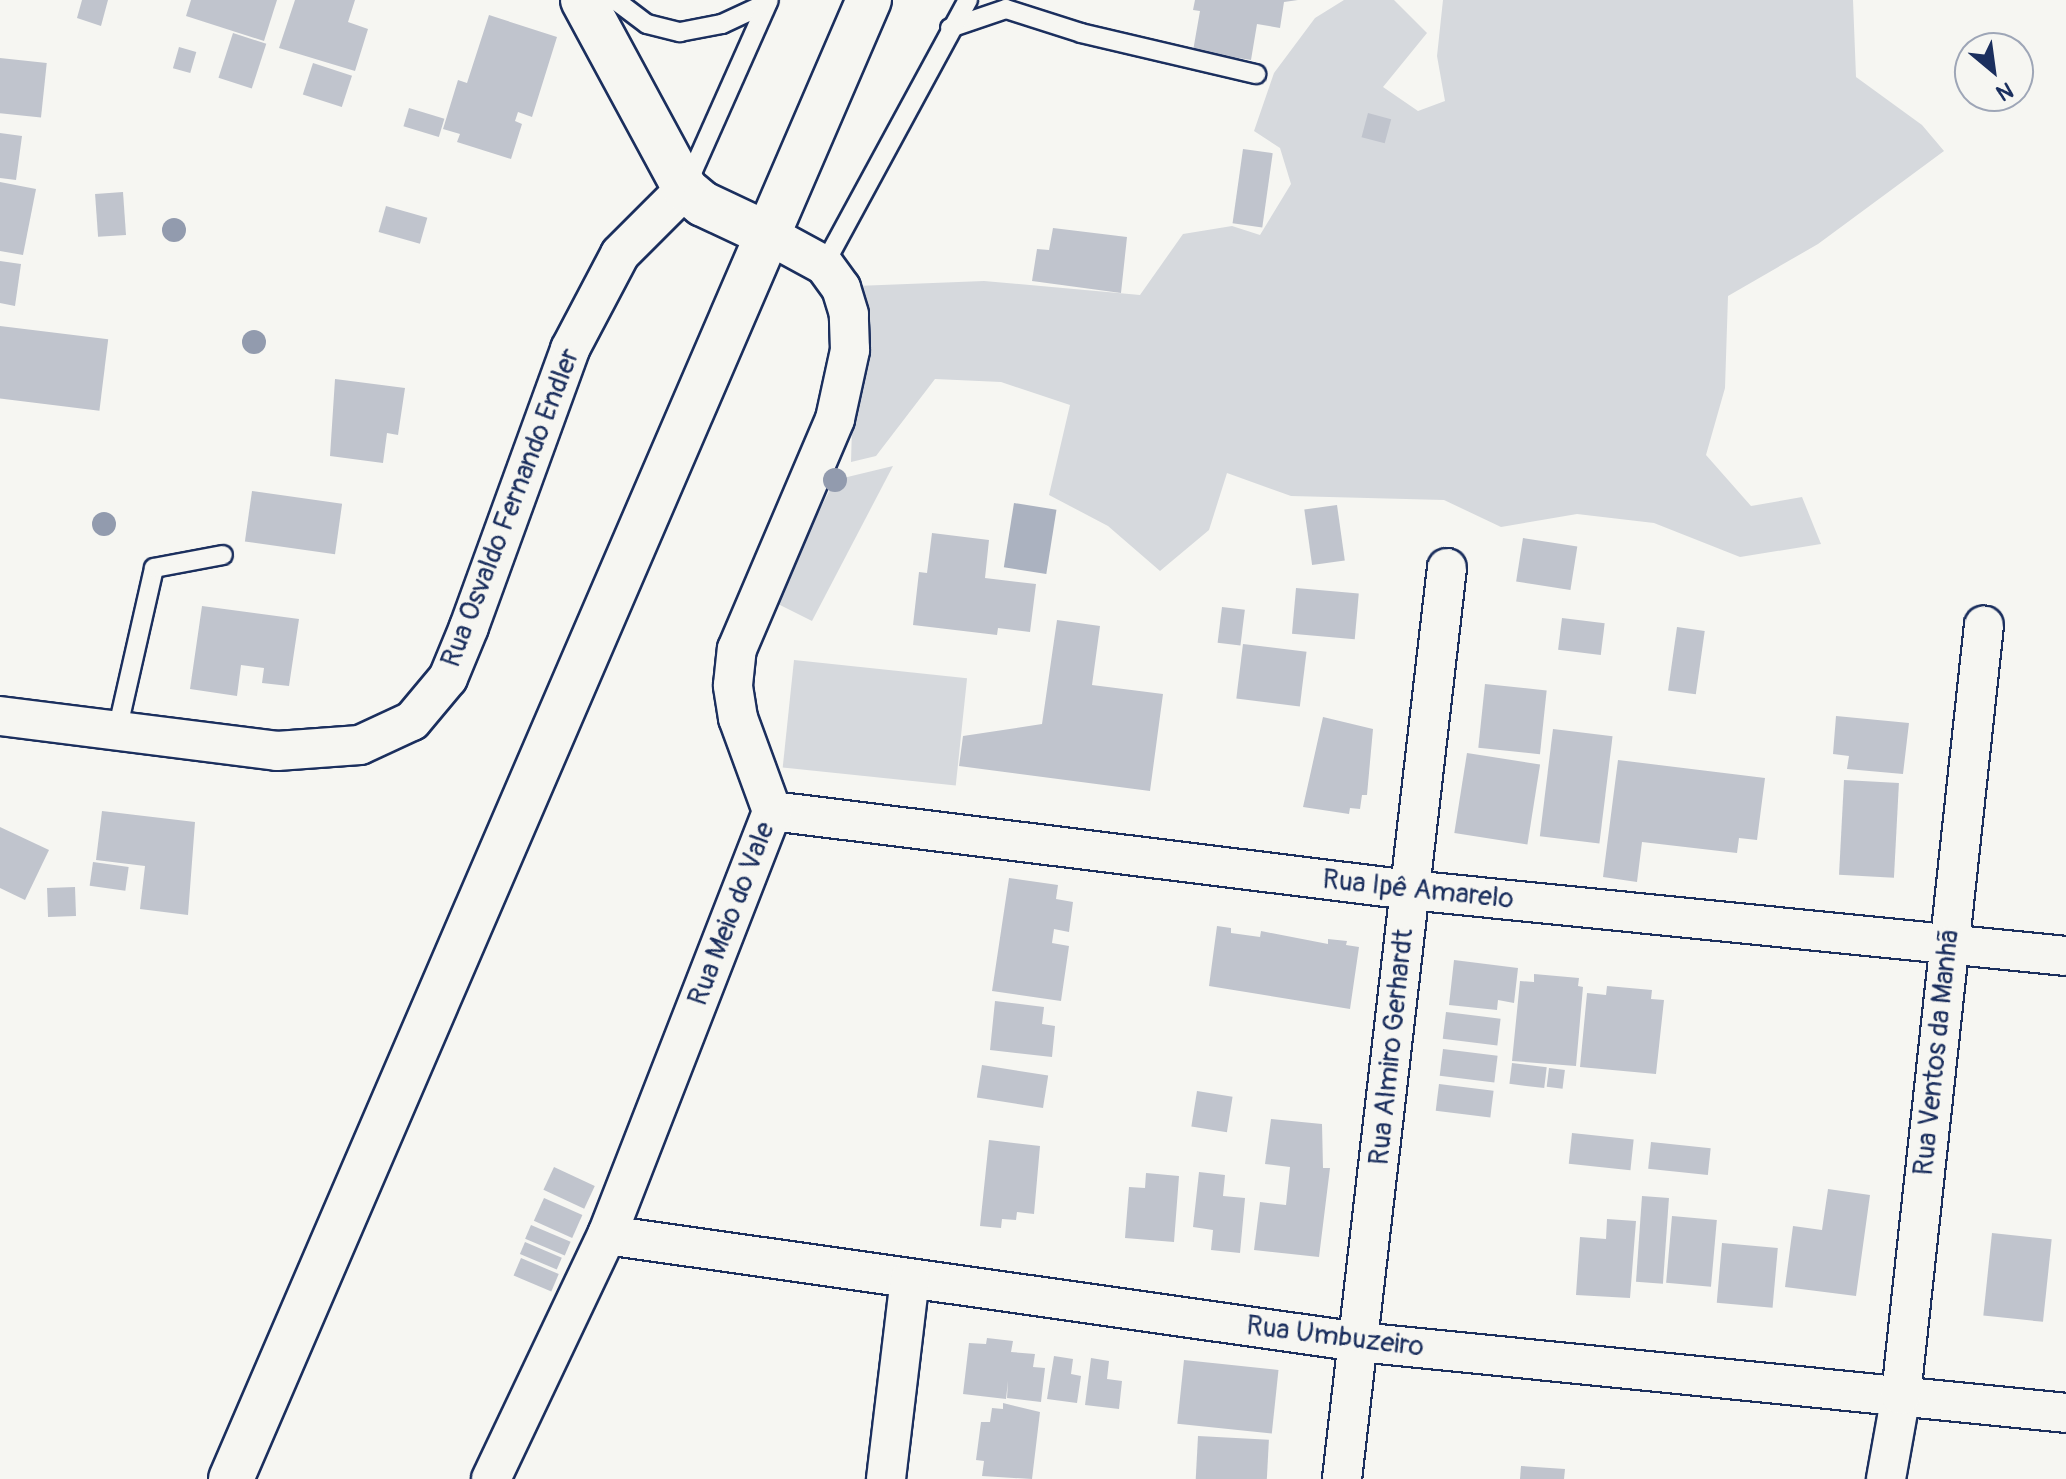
<!DOCTYPE html>
<meta charset="utf-8">
<style>
body{margin:0}
#map{position:relative;width:2066px;height:1479px;overflow:hidden;background:#f6f6f2;font-family:Pangolin,sans-serif}
div>[style]{position:absolute}
.green>*{inset:0;background:#d6d9dd;transform-origin:0 0}
.water>*{inset:0;background:#abb2c0;transform-origin:0 0}
.building>*{inset:0;background:#c0c4cd;transform-origin:0 0}
.roads{filter:drop-shadow(2px 0 #1b2f5e) drop-shadow(-2px 0 #1b2f5e) drop-shadow(0 2px #1b2f5e) drop-shadow(0 -2px #1b2f5e)}
.lane>*{height:18px;margin:-9px;padding:0 9px;transform-origin:9px;border-radius:9px;background:#f6f6f2}
.street>*{height:38px;margin:-19px;padding:0 19px;transform-origin:19px;border-radius:19px;background:#f6f6f2}
.secondary>*{height:44px;margin:-22px;padding:0 22px;transform-origin:22px;border-radius:22px;background:#f6f6f2}
.primary>*{height:44px;margin:-22px;padding:0 22px;transform-origin:22px;border-radius:22px;background:#f6f6f2}
.trees>*{width:24px;height:24px;margin:-12px;border-radius:50%;background:#929bae}
span{translate:-50% -50%;white-space:nowrap;text-align:center;line-height:1.15;-webkit-text-stroke:6px #f6f6f2;paint-order:stroke}
.street-label{font-size:28px;color:#1b2f5e}
.north{position:absolute;left:1954px;top:32px;width:80px;height:80px;box-sizing:border-box;background:#f6f6f2;border:2px solid #9ea6b7;border-radius:50%;rotate:151deg;font-size:22px;font-weight:700;line-height:32px;text-align:center;color:#1b2f5e}
.north::after{content:'';display:block;margin:auto;width:28px;height:36px;background:#1b2f5e;clip-path:polygon(50% 0,100% 100%,50% 72%,0 100%)}
</style>
<div id="map">
<div class="green">
<i style="clip-path:polygon(1344px 0,1394px 0,1427px 33px,1383px 87px,1418px 111px,1445px 101px,1437px 56px,1443px 0,1853px 0,1856px 77px,1922px 125px,1944px 151px,1818px 244px,1728px 296px,1725px 388px,1706px 455px,1751px 506px,1802px 497px,1821px 544px,1740px 557px,1654px 523px,1577px 514px,1501px 527px,1444px 500px,1291px 496px,1227px 473px,1209px 530px,1160px 571px,1108px 526px,1049px 495px,1070px 405px,1001px 382px,935px 379px,876px 456px,851px 462px,856px 286px,984px 281px,1140px 295px,1183px 234px,1232px 226px,1260px 235px,1291px 184px,1280px 148px,1254px 131px,1274px 73px,1315px 18px)"></i>
<i style="clip-path:polygon(893px 466px,812px 621px,772px 601px,835px 480px)"></i>
<i style="left:794px;top:660px;width:174px;height:108px;rotate:6deg"></i>
</div>
<div class="water">
<i style="left:1014px;top:503px;width:43px;height:65px;rotate:9deg"></i>
</div>
<div class="building">
<i style="clip-path:polygon(82px 0,108px 0,101px 26px,77px 18px)"></i>
<i style="clip-path:polygon(191px 0,277px 0,264px 41px,186px 16px)"></i>
<i style="clip-path:polygon(295px 0,355px 0,348px 22px,368px 29px,355px 71px,279px 48px)"></i>
<i style="clip-path:polygon(1195px 0,1298px 0,1284px 2px,1280px 28px,1257px 24px,1251px 60px,1193px 51px,1200px 11px,1193px 10px)"></i>
<i style="clip-path:polygon(489px 15px,557px 37px,532px 117px,518px 112px,515px 121px,522px 124px,511px 159px,457px 142px,460px 134px,443px 129px,458px 80px,467px 83px)"></i>
<i style="left:233px;top:33px;width:35px;height:47px;rotate:18deg"></i>
<i style="left:179px;top:47px;width:18px;height:22px;rotate:16deg"></i>
<i style="left:0;top:58px;width:47px;height:55px;rotate:6deg"></i>
<i style="left:313px;top:63px;width:41px;height:33px;rotate:18deg"></i>
<i style="left:409px;top:108px;width:37px;height:19px;rotate:17deg"></i>
<i style="left:1368px;top:113px;width:24px;height:25px;rotate:15deg"></i>
<i style="clip-path:polygon(0 133px,22px 136px,16px 180px,0 178px)"></i>
<i style="left:1243px;top:149px;width:30px;height:75px;rotate:8deg"></i>
<i style="clip-path:polygon(0 182px,36px 189px,23px 255px,0 251px)"></i>
<i style="left:123px;top:192px;width:43px;height:28px;rotate:86deg"></i>
<i style="left:386px;top:206px;width:43px;height:27px;rotate:16deg"></i>
<i style="clip-path:polygon(1053px 228px,1127px 237px,1121px 293px,1032px 281px,1037px 249px,1049px 250px)"></i>
<i style="clip-path:polygon(0 261px,21px 264px,15px 306px,0 303px)"></i>
<i style="left:0;top:326px;width:109px;height:72px;rotate:7deg"></i>
<i style="clip-path:polygon(335px 379px,405px 388px,398px 435px,387px 433px,383px 463px,330px 456px)"></i>
<i style="left:252px;top:491px;width:91px;height:51px;rotate:8deg"></i>
<i style="left:1337px;top:505px;width:56px;height:33px;rotate:82deg"></i>
<i style="clip-path:polygon(932px 533px,989px 540px,985px 578px,1036px 584px,1030px 632px,998px 628px,997px 635px,913px 625px,919px 572px,927px 573px)"></i>
<i style="left:1523px;top:538px;width:55px;height:44px;rotate:9deg"></i>
<i style="left:1296px;top:588px;width:63px;height:46px;rotate:5deg"></i>
<i style="clip-path:polygon(202px 606px,299px 619px,289px 686px,262px 683px,264px 668px,241px 665px,237px 696px,190px 689px)"></i>
<i style="left:1222px;top:607px;width:23px;height:36px;rotate:7deg"></i>
<i style="left:1562px;top:618px;width:43px;height:32px;rotate:7deg"></i>
<i style="clip-path:polygon(1057px 620px,1100px 626px,1092px 685px,1163px 694px,1150px 791px,959px 766px,963px 736px,1042px 724px)"></i>
<i style="left:1677px;top:627px;width:28px;height:64px;rotate:8deg"></i>
<i style="left:1243px;top:644px;width:64px;height:55px;rotate:7deg"></i>
<i style="left:1485px;top:684px;width:62px;height:64px;rotate:6deg"></i>
<i style="clip-path:polygon(1836px 716px,1909px 723px,1903px 774px,1847px 769px,1849px 756px,1833px 754px)"></i>
<i style="clip-path:polygon(1323px 717px,1373px 729px,1367px 795px,1362px 795px,1360px 809px,1350px 808px,1349px 814px,1303px 807px)"></i>
<i style="left:1553px;top:729px;width:60px;height:108px;rotate:7deg"></i>
<i style="left:1467px;top:753px;width:74px;height:81px;rotate:9deg"></i>
<i style="clip-path:polygon(1618px 760px,1765px 778px,1757px 840px,1739px 838px,1737px 853px,1642px 842px,1637px 882px,1603px 877px)"></i>
<i style="left:1844px;top:780px;width:55px;height:95px;rotate:3deg"></i>
<i style="clip-path:polygon(102px 811px,195px 822px,188px 915px,140px 909px,145px 866px,96px 860px)"></i>
<i style="clip-path:polygon(0 827px,49px 850px,25px 900px,0 888px)"></i>
<i style="left:93px;top:862px;width:36px;height:24px;rotate:8deg"></i>
<i style="clip-path:polygon(1009px 878px,1058px 885px,1056px 899px,1073px 902px,1069px 932px,1054px 929px,1052px 943px,1069px 946px,1061px 1001px,992px 991px)"></i>
<i style="left:75px;top:887px;width:29px;height:28px;rotate:88deg"></i>
<i style="clip-path:polygon(1217px 926px,1231px 928px,1231px 933px,1260px 937px,1261px 931px,1328px 944px,1328px 939px,1347px 941px,1346px 945px,1359px 947px,1350px 1009px,1209px 986px)"></i>
<i style="clip-path:polygon(1454px 960px,1518px 968px,1514px 1003px,1498px 1000px,1497px 1010px,1449px 1005px)"></i>
<i style="clip-path:polygon(1534px 974px,1579px 978px,1578px 986px,1583px 987px,1576px 1066px,1512px 1061px,1520px 981px,1534px 982px)"></i>
<i style="clip-path:polygon(1607px 986px,1652px 990px,1651px 999px,1664px 1000px,1656px 1074px,1580px 1067px,1587px 993px,1606px 995px)"></i>
<i style="clip-path:polygon(995px 1001px,1044px 1007px,1042px 1024px,1055px 1026px,1052px 1057px,990px 1050px)"></i>
<i style="left:1446px;top:1012px;width:55px;height:27px;rotate:7deg"></i>
<i style="left:1443px;top:1049px;width:55px;height:27px;rotate:7deg"></i>
<i style="left:1512px;top:1063px;width:35px;height:21px;rotate:7deg"></i>
<i style="left:982px;top:1065px;width:67px;height:33px;rotate:9deg"></i>
<i style="left:1549px;top:1068px;width:16px;height:19px;rotate:7deg"></i>
<i style="left:1439px;top:1084px;width:55px;height:27px;rotate:7deg"></i>
<i style="left:1197px;top:1091px;width:36px;height:36px;rotate:9deg"></i>
<i style="clip-path:polygon(1271px 1119px,1322px 1124px,1323px 1168px,1330px 1168px,1319px 1257px,1254px 1250px,1260px 1202px,1286px 1205px,1290px 1167px,1265px 1164px)"></i>
<i style="left:1572px;top:1133px;width:62px;height:31px;rotate:6deg"></i>
<i style="clip-path:polygon(989px 1140px,1040px 1146px,1034px 1214px,1017px 1212px,1016px 1220px,1002px 1219px,1001px 1228px,980px 1226px)"></i>
<i style="left:1651px;top:1142px;width:60px;height:27px;rotate:6deg"></i>
<i style="left:554px;top:1167px;width:45px;height:25px;rotate:25deg"></i>
<i style="clip-path:polygon(1199px 1172px,1225px 1175px,1223px 1196px,1245px 1198px,1240px 1253px,1211px 1250px,1213px 1230px,1193px 1227px)"></i>
<i style="clip-path:polygon(1146px 1173px,1179px 1176px,1174px 1242px,1125px 1238px,1129px 1187px,1145px 1188px)"></i>
<i style="clip-path:polygon(1828px 1189px,1870px 1195px,1856px 1296px,1785px 1287px,1793px 1226px,1822px 1230px)"></i>
<i style="left:1642px;top:1196px;width:27px;height:86px;rotate:4deg"></i>
<i style="left:544px;top:1198px;width:42px;height:25px;rotate:24deg"></i>
<i style="left:1672px;top:1216px;width:45px;height:67px;rotate:5deg"></i>
<i style="clip-path:polygon(1607px 1219px,1636px 1221px,1630px 1298px,1576px 1295px,1580px 1237px,1606px 1239px)"></i>
<i style="left:531px;top:1225px;width:43px;height:15px;rotate:23deg"></i>
<i style="left:1992px;top:1233px;width:60px;height:83px;rotate:6deg"></i>
<i style="left:525px;top:1242px;width:40px;height:13px;rotate:23deg"></i>
<i style="left:1722px;top:1243px;width:56px;height:60px;rotate:5deg"></i>
<i style="left:521px;top:1258px;width:41px;height:19px;rotate:23deg"></i>
<i style="clip-path:polygon(987px 1338px,1013px 1341px,1011px 1352px,1035px 1354px,1033px 1367px,1045px 1368px,1041px 1402px,1007px 1398px,1008px 1381px,1006px 1399px,963px 1394px,969px 1343px,986px 1344px)"></i>
<i style="clip-path:polygon(1054px 1356px,1073px 1359px,1071px 1374px,1081px 1376px,1077px 1403px,1047px 1399px)"></i>
<i style="clip-path:polygon(1091px 1358px,1109px 1361px,1107px 1379px,1122px 1381px,1119px 1409px,1085px 1405px)"></i>
<i style="left:1184px;top:1360px;width:95px;height:64px;rotate:6deg"></i>
<i style="clip-path:polygon(1003px 1403px,1040px 1412px,1032px 1479px,982px 1476px,984px 1461px,976px 1460px,981px 1422px,990px 1422px,992px 1408px,1003px 1409px)"></i>
<i style="left:1198px;top:1436px;width:71px;height:43px;rotate:3deg"></i>
<i style="clip-path:polygon(1521px 1466px,1565px 1469px,1564px 1479px,1520px 1479px)"></i>
</div>
<div class="roads">
<div class="lane">
<i style="left:615px;top:0;width:40px;rotate:37deg"></i>
<i style="left:647px;top:24px;width:34px;rotate:14deg"></i>
<i style="left:680px;top:32px;width:43px;rotate:-10.8deg"></i>
<i style="left:722px;top:24px;width:50px;rotate:-25deg"></i>
<i style="left:950px;top:28px;width:59px;rotate:-18.7deg"></i>
<i style="left:1006px;top:9px;width:79px;rotate:17.7deg"></i>
<i style="left:1081px;top:33px;width:180px;rotate:13.2deg"></i>
<i style="left:687px;top:184px;width:201px;rotate:-66deg"></i>
<i style="left:824px;top:265px;width:302px;rotate:-61.5deg"></i>
<i style="left:117px;top:731px;width:167px;rotate:-77.2deg"></i>
<i style="left:154px;top:568px;width:70px;rotate:-10.7deg"></i>
</div>
<div class="street">
<i style="left:0;top:716px;width:279px;rotate:7.2deg"></i>
<i style="left:277px;top:751px;width:83px;rotate:-4.1deg"></i>
<i style="left:360px;top:745px;width:57px;rotate:-24.8deg"></i>
<i style="left:412px;top:721px;width:56px;rotate:-50.1deg"></i>
<i style="left:448px;top:678px;width:55px;rotate:-67.6deg"></i>
<i style="left:469px;top:627px;width:296px;rotate:-70deg"></i>
<i style="left:570px;top:349px;width:107px;rotate:-62.2deg"></i>
<i style="left:620px;top:254px;width:92px;rotate:-45deg"></i>
<i style="left:772px;top:811px;width:643px;rotate:7.06deg"></i>
<i style="left:1410px;top:890px;width:659px;rotate:5.75deg"></i>
<i style="left:607px;top:1235px;width:760px;rotate:8.1deg"></i>
<i style="left:1359px;top:1342px;width:711px;rotate:5.73deg"></i>
<i style="left:491px;top:1479px;width:270px;rotate:-64.6deg"></i>
<i style="left:607px;top:1235px;width:455px;rotate:-68.7deg"></i>
<i style="left:772px;top:811px;width:99px;rotate:-110.1deg"></i>
<i style="left:738px;top:718px;width:33px;rotate:-99deg"></i>
<i style="left:733px;top:685px;width:36px;rotate:-84deg"></i>
<i style="left:737px;top:649px;width:250px;rotate:-66.9deg"></i>
<i style="left:835px;top:419px;width:71px;rotate:-77.7deg"></i>
<i style="left:850px;top:350px;width:36px;rotate:-92deg"></i>
<i style="left:849px;top:314px;width:27px;rotate:-107deg"></i>
<i style="left:841px;top:288px;width:29px;rotate:-126deg"></i>
<i style="left:824px;top:265px;width:67px;rotate:-151.5deg"></i>
<i style="left:886px;top:1479px;width:201px;rotate:-83.2deg"></i>
<i style="left:1342px;top:1479px;width:917px;rotate:-83.43deg"></i>
<i style="left:1886px;top:1479px;width:85px;rotate:-79.9deg"></i>
<i style="left:1901px;top:1395px;width:774px;rotate:-83.85deg"></i>
</div>
<div class="secondary">
<i style="left:583px;top:0;width:215px;rotate:61.6deg"></i>
<i style="left:685px;top:189px;width:23px;rotate:40deg"></i>
<i style="left:703px;top:204px;width:68px;rotate:25.1deg"></i>
</div>
<div class="primary">
<i style="left:231px;top:1479px;width:1611px;rotate:-66.67deg"></i>
</div>
</div>
<div class="trees">
<i style="left:174px;top:230px"></i>
<i style="left:254px;top:342px"></i>
<i style="left:835px;top:480px"></i>
<i style="left:104px;top:524px"></i>
</div>
<div class="street-label">
<span style="left:511px;top:508px;rotate:-69deg">Rua Osvaldo Fernando Endler</span>
<span style="left:1418px;top:890px;rotate:6deg">Rua Ipê Amarelo</span>
<span style="left:732px;top:914px;rotate:-69deg">Rua Meio do Vale</span>
<span style="left:1392px;top:1047px;rotate:-84deg">Rua Almiro Gerhardt</span>
<span style="left:1937px;top:1052px;rotate:-84deg">Rua Ventos da Manhã</span>
<span style="left:1335px;top:1337px;rotate:7deg">Rua Umbuzeiro</span>
</div>
<div class="north">N</div>
</div>
